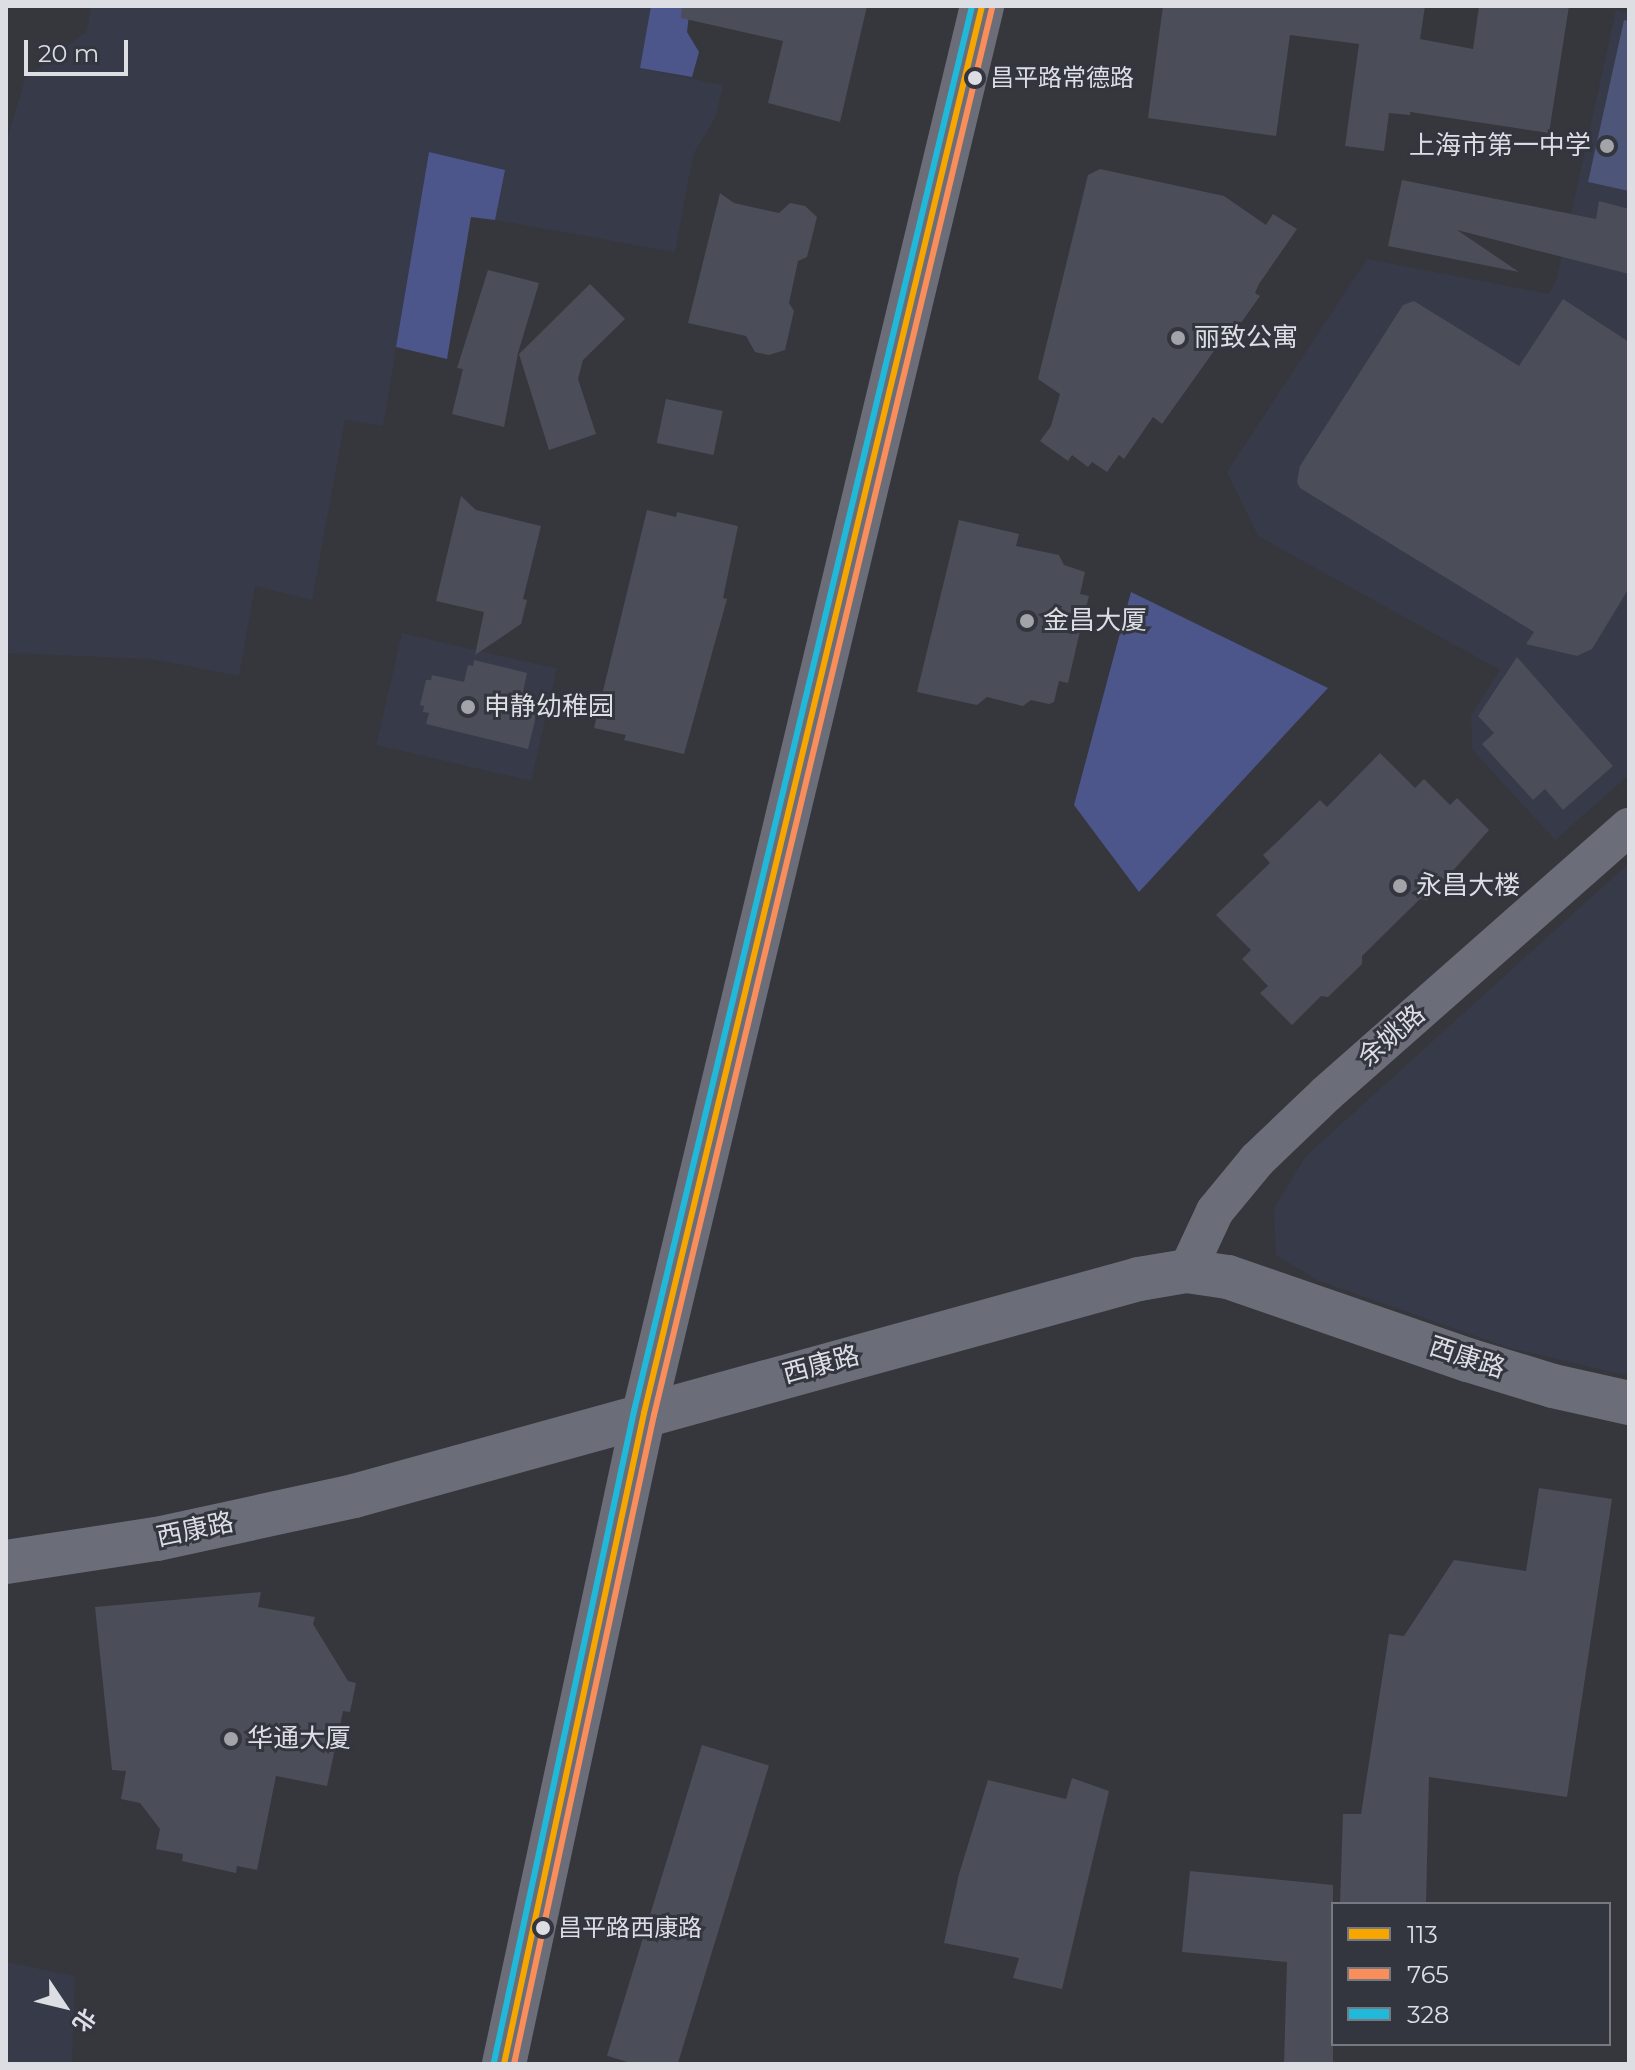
<!DOCTYPE html>
<meta charset="utf-8">
<style>
body{margin:0}
#map{position:relative;width:1635px;height:2070px;overflow:hidden;background:#36373c;font-family:Montserrat,"Noto Sans SC",sans-serif}
div>[style]{position:absolute}
.built>*{inset:0;background:#373a48;transform-origin:0 0}
.green>*{inset:0;background:#4d5578}
.forest>*{inset:0;background:#4c568a}
.building>*{inset:0;background:#4b4d59;transform-origin:0 0}
.minor>*{height:38px;margin:-19px;padding:0 19px;transform-origin:19px;border-radius:19px;background:#6b6e79}
.tertiary>*{height:44px;margin:-22px;padding:0 22px;transform-origin:22px;border-radius:22px;background:#6b6e79}
.bus-1>*{height:6px;margin:-3px;padding:0 3px;transform-origin:3px;border-radius:3px;background:#f7a600}
.bus-2>*{height:6px;margin:-3px;padding:0 3px;transform-origin:3px;border-radius:3px;background:#fa8e5a}
.bus-3>*{height:6px;margin:-3px;padding:0 3px;transform-origin:3px;border-radius:3px;background:#20b9da}
.dots>*{width:22px;height:22px;translate:-50% -50%;box-sizing:border-box;border:4px solid #33363f;border-radius:50%}
span{translate:-50% -50%;white-space:nowrap;text-align:center;line-height:1.15;-webkit-text-stroke:6px #33363f;paint-order:stroke}
.bus-label{font-size:24px;color:#dcdee4}
.left{translate:0 -50%;text-align:left}
.poi-label{font-size:26px;color:#dcdee4}
.right{translate:-100% -50%;text-align:right}
.street-label{font-size:26px;color:#dcdee4}
.frame{position:absolute;inset:0;border:8px solid #dcdee4;pointer-events:none}
.legend{position:absolute;left:1331px;top:1902px;width:280px;height:144px;box-sizing:border-box;background:#33363f;border:2px solid #777981;margin:0;padding:10px 14px;list-style:none;font-size:24px;color:#dcdee4}
.legend li{display:flex;align-items:center;gap:16px;height:40px}
.legend b{width:40px;border:2px solid #777981}
.north{position:absolute;left:24px;top:1966px;width:80px;height:80px;-webkit-text-stroke:6px #33363f;paint-order:stroke;rotate:125deg;font-size:22px;font-weight:700;line-height:32px;text-align:center;color:#dcdee4}
.north::after{content:'';display:block;margin:auto;width:28px;height:36px;background:#dcdee4;clip-path:polygon(50% 0,100% 100%,50% 72%,0 100%)}
.scale{position:absolute;left:24px;top:40px;width:104px;height:36px;box-sizing:border-box;border:4px solid #dcdee4;border-top:0;padding-left:10px;font-size:24px;line-height:28px;white-space:nowrap;color:#dcdee4;-webkit-text-stroke:6px #33363f;paint-order:stroke}
</style>
<div id="map">
<div class="built">
<i style="clip-path:polygon(91px 6px,651px 6px,640px 68px,723px 85px,716px 116px,693px 155px,675px 252px,495px 220px,504px 170px,429px 152px,383px 426px,345px 420px,312px 600px,255px 586px,239px 676px,152px 659px,6px 653px,6px 143px,25px 79px,87px 31px)"></i>
<i style="clip-path:polygon(1616px 10px,1629px 13px,1629px 775px,1555px 840px,1472px 749px,1471px 715px,1500px 670px,1258px 536px,1227px 472px,1367px 259px,1549px 294px,1557px 278px)"></i>
<i style="left:402px;top:633px;width:159px;height:115px;rotate:13deg"></i>
<i style="clip-path:polygon(1629px 863px,1629px 1376px,1510px 1348px,1319px 1281px,1276px 1255px,1274px 1208px,1306px 1156px)"></i>
<i style="clip-path:polygon(6px 1962px,75px 1976px,72px 2064px,6px 2064px)"></i>
</div>
<div class="green">
<i style="clip-path:polygon(1624px 20px,1629px 21px,1629px 191px,1588px 182px)"></i>
</div>
<div class="forest">
<i style="clip-path:polygon(651px 6px,690px 6px,687px 32px,699px 52px,692px 77px,640px 68px)"></i>
<i style="clip-path:polygon(429px 152px,505px 170px,495px 220px,471px 217px,447px 359px,396px 347px)"></i>
<i style="clip-path:polygon(1131px 592px,1328px 688px,1139px 892px,1074px 805px)"></i>
</div>
<div class="building">
<i style="clip-path:polygon(682px 6px,867px 6px,840px 122px,768px 103px,783px 41px,681px 18px)"></i>
<i style="clip-path:polygon(1163px 6px,1425px 6px,1420px 39px,1473px 49px,1479px 6px,1569px 6px,1549px 133px,1410px 112px,1410px 115px,1389px 113px,1384px 151px,1345px 146px,1359px 44px,1290px 35px,1276px 136px,1148px 118px)"></i>
<i style="clip-path:polygon(1100px 169px,1224px 196px,1266px 225px,1273px 214px,1297px 229px,1259px 284px,1255px 293px,1260px 296px,1236px 330px,1231px 327px,1162px 424px,1153px 417px,1124px 459px,1119px 455px,1107px 472px,1092px 462px,1088px 467px,1072px 455px,1068px 461px,1040px 441px,1051px 426px,1060px 394px,1038px 379px,1088px 175px)"></i>
<i style="clip-path:polygon(1402px 180px,1596px 219px,1599px 201px,1629px 209px,1629px 274px,1457px 230px,1519px 272px,1388px 246px)"></i>
<i style="clip-path:polygon(720px 193px,734px 203px,779px 213px,790px 203px,805px 206px,817px 217px,807px 257px,798px 261px,789px 303px,794px 311px,785px 350px,769px 355px,755px 352px,746px 336px,688px 323px)"></i>
<i style="clip-path:polygon(488px 270px,539px 283px,518px 353px,504px 427px,452px 414px,463px 369px,457px 368px)"></i>
<i style="clip-path:polygon(590px 284px,625px 319px,583px 360px,578px 379px,596px 434px,549px 450px,519px 354px)"></i>
<i style="clip-path:polygon(1563px 299px,1629px 342px,1629px 588px,1592px 649px,1577px 656px,1526px 644px,1534px 632px,1300px 488px,1297px 482px,1300px 466px,1403px 305px,1414px 301px,1519px 366px)"></i>
<i style="left:666px;top:399px;width:58px;height:45px;rotate:12deg"></i>
<i style="clip-path:polygon(461px 496px,476px 510px,541px 526px,523px 599px,527px 600px,521px 624px,475px 655px,484px 612px,436px 601px)"></i>
<i style="clip-path:polygon(647px 510px,676px 517px,677px 512px,738px 526px,723px 598px,727px 599px,684px 754px,624px 740px,626px 735px,594px 728px)"></i>
<i style="clip-path:polygon(959px 520px,1019px 534px,1016px 546px,1059px 555px,1064px 565px,1085px 572px,1080px 594px,1089px 596px,1080px 631px,1068px 683px,1059px 681px,1054px 702px,1049px 704px,1031px 700px,1023px 706px,987px 697px,977px 705px,917px 692px)"></i>
<i style="clip-path:polygon(1517px 657px,1613px 766px,1563px 810px,1545px 789px,1533px 800px,1482px 744px,1494px 733px,1478px 716px)"></i>
<i style="clip-path:polygon(474px 660px,527px 673px,523px 692px,538px 708px,528px 749px,426px 724px,429px 713px,423px 712px,424px 706px,420px 705px,426px 680px,431px 680px,432px 675px,464px 682px,468px 665px,473px 666px)"></i>
<i style="clip-path:polygon(1380px 753px,1415px 788px,1424px 779px,1450px 805px,1457px 798px,1489px 830px,1427px 900px,1420px 899px,1362px 956px,1362px 964px,1355px 971px,1328px 997px,1321px 996px,1292px 1025px,1260px 993px,1268px 986px,1242px 959px,1251px 950px,1216px 915px,1270px 863px,1263px 855px,1275px 844px,1320px 800px,1327px 807px)"></i>
<i style="clip-path:polygon(1539px 1488px,1612px 1499px,1567px 1797px,1429px 1777px,1426px 1904px,1340px 1904px,1343px 1814px,1361px 1814px,1389px 1634px,1404px 1636px,1454px 1560px,1526px 1571px)"></i>
<i style="clip-path:polygon(261px 1592px,258px 1607px,315px 1617px,313px 1624px,348px 1681px,356px 1683px,350px 1712px,343px 1711px,327px 1786px,276px 1776px,257px 1870px,237px 1866px,236px 1873px,182px 1861px,183px 1854px,156px 1849px,160px 1829px,140px 1803px,121px 1799px,126px 1771px,112px 1770px,95px 1607px)"></i>
<i style="left:702px;top:1745px;width:70px;height:325px;rotate:17deg"></i>
<i style="clip-path:polygon(1072px 1778px,1109px 1791px,1062px 1989px,1013px 1978px,1019px 1958px,944px 1943px,959px 1874px,988px 1780px,1066px 1799px)"></i>
<i style="clip-path:polygon(1190px 1871px,1333px 1885px,1333px 2064px,1284px 2064px,1287px 1962px,1182px 1952px)"></i>
</div>
<div class="minor">
<i style="left:1187px;top:1271px;width:66px;rotate:-65deg"></i>
<i style="left:1215px;top:1211px;width:66px;rotate:-50.5deg"></i>
<i style="left:1257px;top:1160px;width:95px;rotate:-43.7deg"></i>
<i style="left:1326px;top:1094px;width:404px;rotate:-41.4deg"></i>
</div>
<div class="tertiary">
<i style="left:6px;top:1562px;width:153px;rotate:-8.7deg"></i>
<i style="left:157px;top:1539px;width:202px;rotate:-12.3deg"></i>
<i style="left:354px;top:1496px;width:814px;rotate:-15.45deg"></i>
<i style="left:1139px;top:1279px;width:49px;rotate:-9.5deg"></i>
<i style="left:1187px;top:1271px;width:41px;rotate:8.3deg"></i>
<i style="left:1228px;top:1277px;width:254px;rotate:19.1deg"></i>
<i style="left:1468px;top:1360px;width:89px;rotate:17deg"></i>
<i style="left:1553px;top:1386px;width:78px;rotate:12.6deg"></i>
<i style="left:504px;top:2064px;width:666px;rotate:-77.86deg"></i>
<i style="left:644px;top:1413px;width:1447px;rotate:-76.49deg"></i>
</div>
<div class="bus-1">
<i style="left:504px;top:2064px;width:666px;rotate:-77.86deg"></i>
<i style="left:644px;top:1413px;width:1447px;rotate:-76.49deg"></i>
</div>
<div class="bus-2">
<i style="left:514px;top:2064px;width:664px;rotate:-77.83deg"></i>
<i style="left:654px;top:1415px;width:1447px;rotate:-76.49deg"></i>
</div>
<div class="bus-3">
<i style="left:494px;top:2062px;width:666px;rotate:-77.86deg"></i>
<i style="left:634px;top:1411px;width:1445px;rotate:-76.47deg"></i>
</div>
<div class="dots">
<i style="left:975px;top:78px;background:#dcdee4"></i>
<i style="left:1607px;top:146px;background:#a2a4a9"></i>
<i style="left:1178px;top:338px;background:#a2a4a9"></i>
<i style="left:1027px;top:621px;background:#a2a4a9"></i>
<i style="left:468px;top:707px;background:#a2a4a9"></i>
<i style="left:1400px;top:886px;background:#a2a4a9"></i>
<i style="left:231px;top:1739px;background:#a2a4a9"></i>
<i style="left:543px;top:1928px;background:#dcdee4"></i>
</div>
<div class="bus-label">
<span class="left" style="left:990px;top:78px">昌平路常德路</span>
<span class="left" style="left:558px;top:1928px">昌平路西康路</span>
</div>
<div class="poi-label">
<span class="right" style="left:1591px;top:146px">上海市第一中学</span>
<span class="left" style="left:1194px;top:338px">丽致公寓</span>
<span class="left" style="left:1043px;top:621px">金昌大厦</span>
<span class="left" style="left:484px;top:707px">申静幼稚园</span>
<span class="left" style="left:1416px;top:886px">永昌大楼</span>
<span class="left" style="left:247px;top:1739px">华通大厦</span>
</div>
<div class="street-label">
<span style="left:1392px;top:1036px;rotate:-41deg">余姚路</span>
<span style="left:1467px;top:1358px;rotate:18deg">西康路</span>
<span style="left:821px;top:1365px;rotate:-15deg">西康路</span>
<span style="left:195px;top:1530px;rotate:-12deg">西康路</span>
</div>
<div class="frame"></div>
<ul class="legend">
<li><b style="height:10px;background:#f7a600"></b>113</li>
<li><b style="height:10px;background:#fa8e5a"></b>765</li>
<li><b style="height:10px;background:#20b9da"></b>328</li>
</ul>
<div class="north">北</div>
<div class="scale">20 m</div>
</div>
